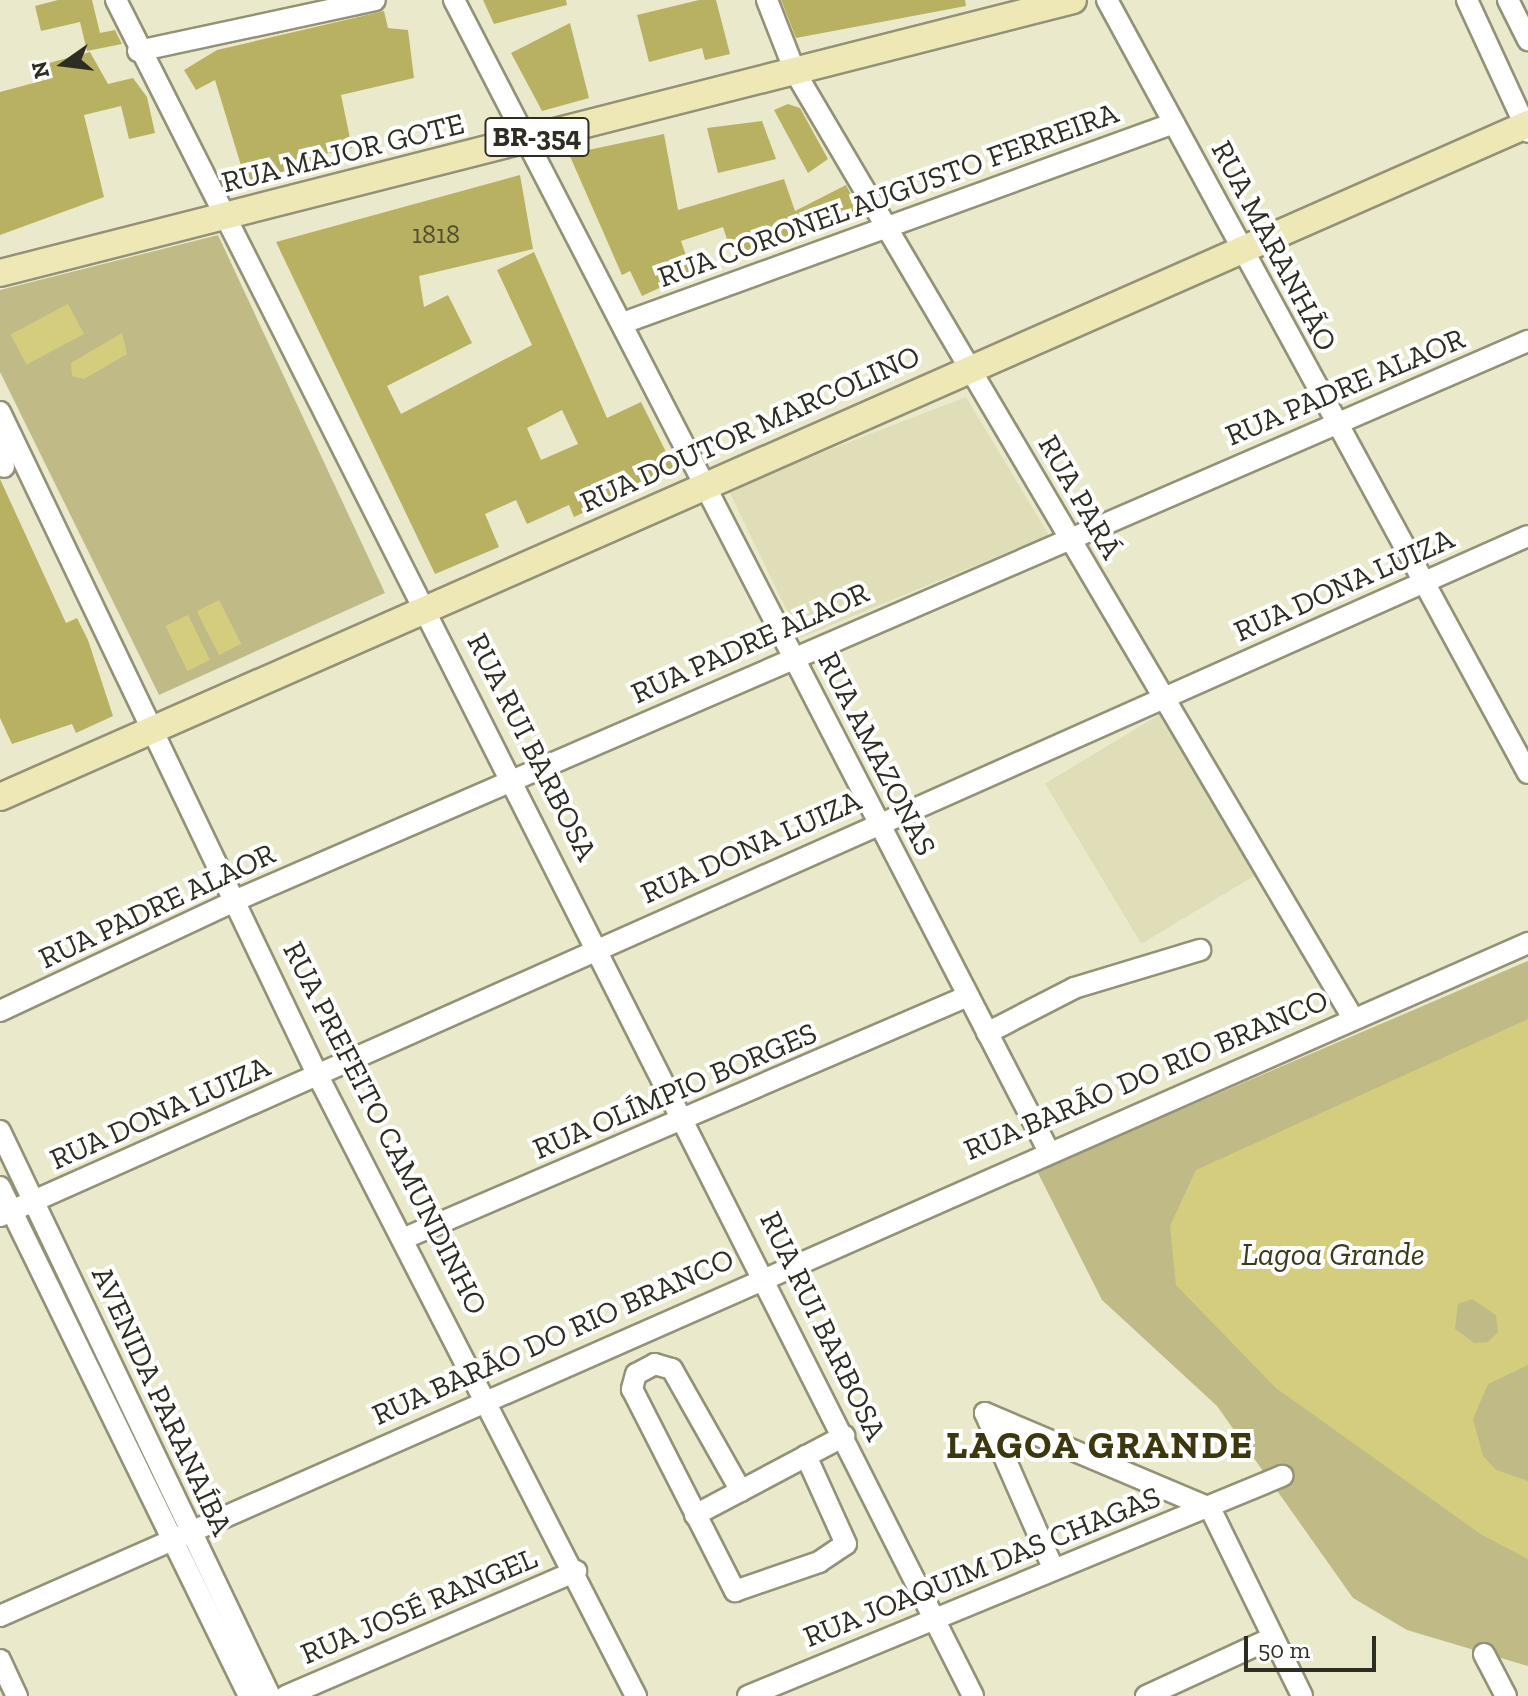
<!DOCTYPE html>
<meta charset="utf-8">
<style>
body{margin:0}
#map{position:relative;width:1528px;height:1696px;overflow:hidden;background:#ebe9cc;font-family:"Zilla Slab",serif}
div>[style]{position:absolute}
.built>*{inset:0;background:#e0ddb9;transform-origin:0 0}
.green>*{inset:0;background:#c0bb86}
.water>*{inset:0;background:#d5cd7e;transform-origin:0 0}
.building>*{inset:0;background:#b9b162}
.roads{filter:drop-shadow(2px 0 #939176) drop-shadow(-2px 0 #939176) drop-shadow(0 2px #939176) drop-shadow(0 -2px #939176)}
.minor>*{height:20px;margin:-10px;padding:0 10px;transform-origin:10px;border-radius:10px;background:#fff}
.major>*{height:26px;margin:-13px;padding:0 13px;transform-origin:13px;border-radius:13px;background:#eee8b6}
span{translate:-50% -50%;white-space:nowrap;text-align:center;line-height:1.15;-webkit-text-stroke:8px #fff;paint-order:stroke}
.number-label{font-size:26px;color:#514e32}
.number-label span{-webkit-text-stroke-width:0}
.shield-label span{padding:2px 6px;background:#fff;border:2px solid;border-radius:6px;-webkit-text-stroke-width:0}
.shield-label{font-size:28px;color:#2e2d22;font-weight:700}
.street-label{font-size:30px;color:#2e2d22}
.water-label{font-size:32px;color:#3e3a17;font-style:italic}
.district-label{font-size:38px;color:#3c370d;font-weight:700;letter-spacing:2px}
.north{position:absolute;left:24px;top:24px;width:80px;height:80px;-webkit-text-stroke:6px #fff;paint-order:stroke;rotate:256deg;font-size:22px;font-weight:700;line-height:32px;text-align:center;color:#2e2d22}
.north::after{content:'';display:block;margin:auto;width:28px;height:36px;background:#2e2d22;clip-path:polygon(50% 0,100% 100%,50% 72%,0 100%)}
.scale{position:absolute;left:1244px;top:1636px;width:132px;height:36px;box-sizing:border-box;border:4px solid #2e2d22;border-top:0;padding-left:10px;font-size:24px;line-height:28px;white-space:nowrap;color:#2e2d22;-webkit-text-stroke:6px #fff;paint-order:stroke}
</style>
<div id="map">
<div class="built">
<i style="clip-path:polygon(966px 397px,1049px 535px,800px 638px,728px 489px)"></i>
<i style="left:1159px;top:715px;width:187px;height:133px;rotate:59deg"></i>
</div>
<div class="green">
<i style="clip-path:polygon(218px 235px,385px 593px,159px 695px,0 372px,0 290px)"></i>
<i style="clip-path:polygon(1528px 961px,1528px 1666px,1407px 1630px,1353px 1598px,1217px 1406px,1102px 1300px,1037px 1171px)"></i>
</div>
<div class="water">
<i style="left:68px;top:304px;width:34px;height:65px;rotate:62deg"></i>
<i style="clip-path:polygon(122px 333px,127px 354px,84px 379px,72px 376px,71px 363px)"></i>
<i style="left:219px;top:600px;width:49px;height:25px;rotate:63deg"></i>
<i style="left:188px;top:615px;width:50px;height:25px;rotate:64deg"></i>
<i style="clip-path:polygon(evenodd,1528px 1019px,1528px 1365px,1488px 1384px,1473px 1419px,1483px 1456px,1496px 1470px,1528px 1481px,1528px 1559px,1482px 1535px,1276px 1388px,1176px 1285px,1170px 1226px,1196px 1170px,1528px 1019px,1472px 1299px,1496px 1315px,1498px 1332px,1488px 1342px,1474px 1343px,1455px 1329px,1458px 1304px,1472px 1299px)"></i>
</div>
<div class="building">
<i style="clip-path:polygon(58px 0,92px 0,100px 33px,115px 30px,122px 44px,87px 51px,80px 22px,41px 31px,35px 6px)"></i>
<i style="clip-path:polygon(483px 0,566px 0,567px 5px,494px 24px)"></i>
<i style="clip-path:polygon(699px 0,716px 0,730px 54px,705px 60px,702px 48px,649px 62px,637px 15px)"></i>
<i style="clip-path:polygon(781px 0,965px 0,966px 6px,796px 38px)"></i>
<i style="clip-path:polygon(384px 11px,388px 28px,408px 30px,414px 78px,341px 95px,352px 148px,325px 154px,327px 163px,246px 182px,215px 80px,196px 90px,184px 70px,217px 50px)"></i>
<i style="clip-path:polygon(570px 23px,589px 98px,542px 111px,511px 53px)"></i>
<i style="clip-path:polygon(90px 52px,108px 84px,133px 78px,147px 97px,155px 133px,129px 139px,121px 106px,84px 115px,104px 197px,0 235px,0 92px,52px 78px,49px 63px)"></i>
<i style="clip-path:polygon(788px 104px,800px 108px,828px 159px,808px 173px,774px 110px)"></i>
<i style="clip-path:polygon(762px 121px,776px 159px,718px 173px,707px 128px)"></i>
<i style="clip-path:polygon(664px 134px,678px 210px,784px 179px,795px 211px,846px 185px,859px 210px,827px 230px,732px 254px,723px 227px,681px 241px,692px 273px,642px 296px,630px 271px,622px 275px,569px 154px)"></i>
<i style="clip-path:polygon(evenodd,520px 175px,533px 249px,419px 276px,424px 307px,448px 295px,472px 343px,387px 386px,401px 414px,532px 345px,497px 270px,534px 252px,607px 418px,641px 402px,675px 470px,574px 517px,569px 505px,527px 524px,516px 500px,485px 514px,499px 547px,435px 574px,276px 242px,520px 175px,562px 410px,578px 444px,541px 460px,527px 428px,562px 410px)"></i>
<i style="clip-path:polygon(0 479px,66px 623px,77px 618px,88px 640px,113px 716px,76px 733px,72px 724px,12px 744px,0 718px)"></i>
</div>
<div class="roads">
<div class="minor">
<i style="left:116px;top:0;width:1900px;rotate:63.19deg"></i>
<i style="left:454px;top:0;width:1294px;rotate:62.68deg"></i>
<i style="left:767px;top:0;width:77px;rotate:68.7deg"></i>
<i style="left:795px;top:72px;width:1098px;rotate:59.47deg"></i>
<i style="left:1107px;top:0;width:880px;rotate:61.43deg"></i>
<i style="left:1467px;top:0;width:145px;rotate:65.2deg"></i>
<i style="left:1508px;top:0;width:45px;rotate:63.4deg"></i>
<i style="left:138px;top:51px;width:242px;rotate:-12.1deg"></i>
<i style="left:623px;top:323px;width:586px;rotate:-19.95deg"></i>
<i style="left:0;top:412px;width:736px;rotate:64.41deg"></i>
<i style="left:318px;top:1076px;width:697px;rotate:62.85deg"></i>
<i style="left:0;top:435px;width:32px;rotate:83deg"></i>
<i style="left:0;top:1011px;width:264px;rotate:-25.1deg"></i>
<i style="left:239px;top:899px;width:1405px;rotate:-23.41deg"></i>
<i style="left:987px;top:1033px;width:98px;rotate:-27.3deg"></i>
<i style="left:1074px;top:988px;width:132px;rotate:-16.8deg"></i>
<i style="left:0;top:1131px;width:626px;rotate:64.46deg"></i>
<i style="left:0;top:1187px;width:567px;rotate:63.93deg"></i>
<i style="left:0;top:1216px;width:1672px;rotate:-23.99deg"></i>
<i style="left:405px;top:1238px;width:613px;rotate:-23.26deg"></i>
<i style="left:985px;top:1413px;width:244px;rotate:22.9deg"></i>
<i style="left:1210px;top:1508px;width:209px;rotate:63.9deg"></i>
<i style="left:985px;top:1413px;width:169px;rotate:66.3deg"></i>
<i style="left:741px;top:1491px;width:140px;rotate:-119.5deg"></i>
<i style="left:672px;top:1369px;width:18px;rotate:-164deg"></i>
<i style="left:655px;top:1364px;width:21px;rotate:152deg"></i>
<i style="left:636px;top:1374px;width:16px;rotate:105deg"></i>
<i style="left:632px;top:1389px;width:227px;rotate:63deg"></i>
<i style="left:735px;top:1591px;width:89px;rotate:-19deg"></i>
<i style="left:819px;top:1562px;width:32px;rotate:-34deg"></i>
<i style="left:846px;top:1544px;width:97px;rotate:-114.4deg"></i>
<i style="left:695px;top:1515px;width:169px;rotate:-27.9deg"></i>
<i style="left:0;top:1616px;width:1670px;rotate:-23.77deg"></i>
<i style="left:1484px;top:1654px;width:47px;rotate:62.4deg"></i>
<i style="left:0;top:1660px;width:40px;rotate:65deg"></i>
<i style="left:286px;top:1696px;width:316px;rotate:-23.3deg"></i>
<i style="left:748px;top:1696px;width:578px;rotate:-22.39deg"></i>
<i style="left:1146px;top:1696px;width:139px;rotate:-24.7deg"></i>
</div>
<div class="major">
<i style="left:0;top:273px;width:1107px;rotate:-14.27deg"></i>
<i style="left:0;top:797px;width:1670px;rotate:-23.77deg"></i>
</div>
</div>
<div class="number-label">
<span style="left:436px;top:235px">1818</span>
</div>
<div class="shield-label">
<span style="left:537px;top:137px">BR-354</span>
</div>
<div class="street-label">
<span style="left:343px;top:153px;rotate:-14deg">RUA MAJOR GOTE</span>
<span style="left:888px;top:195px;rotate:-20deg">RUA CORONEL AUGUSTO FERREIRA</span>
<span style="left:1274px;top:246px;rotate:62deg">RUA MARANHÃO</span>
<span style="left:1345px;top:387px;rotate:-23deg">RUA PADRE ALAOR</span>
<span style="left:750px;top:429px;rotate:-24deg">RUA DOUTOR MARCOLINO</span>
<span style="left:1080px;top:497px;rotate:60deg">RUA PARÁ</span>
<span style="left:1344px;top:585px;rotate:-24deg">RUA DONA LUIZA</span>
<span style="left:750px;top:643px;rotate:-24deg">RUA PADRE ALAOR</span>
<span style="left:532px;top:747px;rotate:63deg">RUA RUI BARBOSA</span>
<span style="left:877px;top:754px;rotate:63deg">RUA AMAZONAS</span>
<span style="left:751px;top:847px;rotate:-24deg">RUA DONA LUIZA</span>
<span style="left:157px;top:906px;rotate:-25deg">RUA PADRE ALAOR</span>
<span style="left:1146px;top:1075px;rotate:-23deg">RUA BARÃO DO RIO BRANCO</span>
<span style="left:675px;top:1091px;rotate:-23deg">RUA OLÍMPIO BORGES</span>
<span style="left:160px;top:1113px;rotate:-24deg">RUA DONA LUIZA</span>
<span style="left:385px;top:1128px;rotate:63deg">RUA PREFEITO CAMUNDINHO</span>
<span style="left:823px;top:1326px;rotate:64deg">RUA RUI BARBOSA</span>
<span style="left:553px;top:1337px;rotate:-24deg">RUA BARÃO DO RIO BRANCO</span>
<span style="left:162px;top:1401px;rotate:65deg">AVENIDA PARANAÍBA</span>
<span style="left:982px;top:1567px;rotate:-22deg">RUA JOAQUIM DAS CHAGAS</span>
<span style="left:419px;top:1606px;rotate:-23deg">RUA JOSÉ RANGEL</span>
</div>
<div class="water-label">
<span style="left:1333px;top:1254px">Lagoa Grande</span>
</div>
<div class="district-label">
<span style="left:1100px;top:1446px">LAGOA GRANDE</span>
</div>
<div class="north">N</div>
<div class="scale">50 m</div>
</div>
